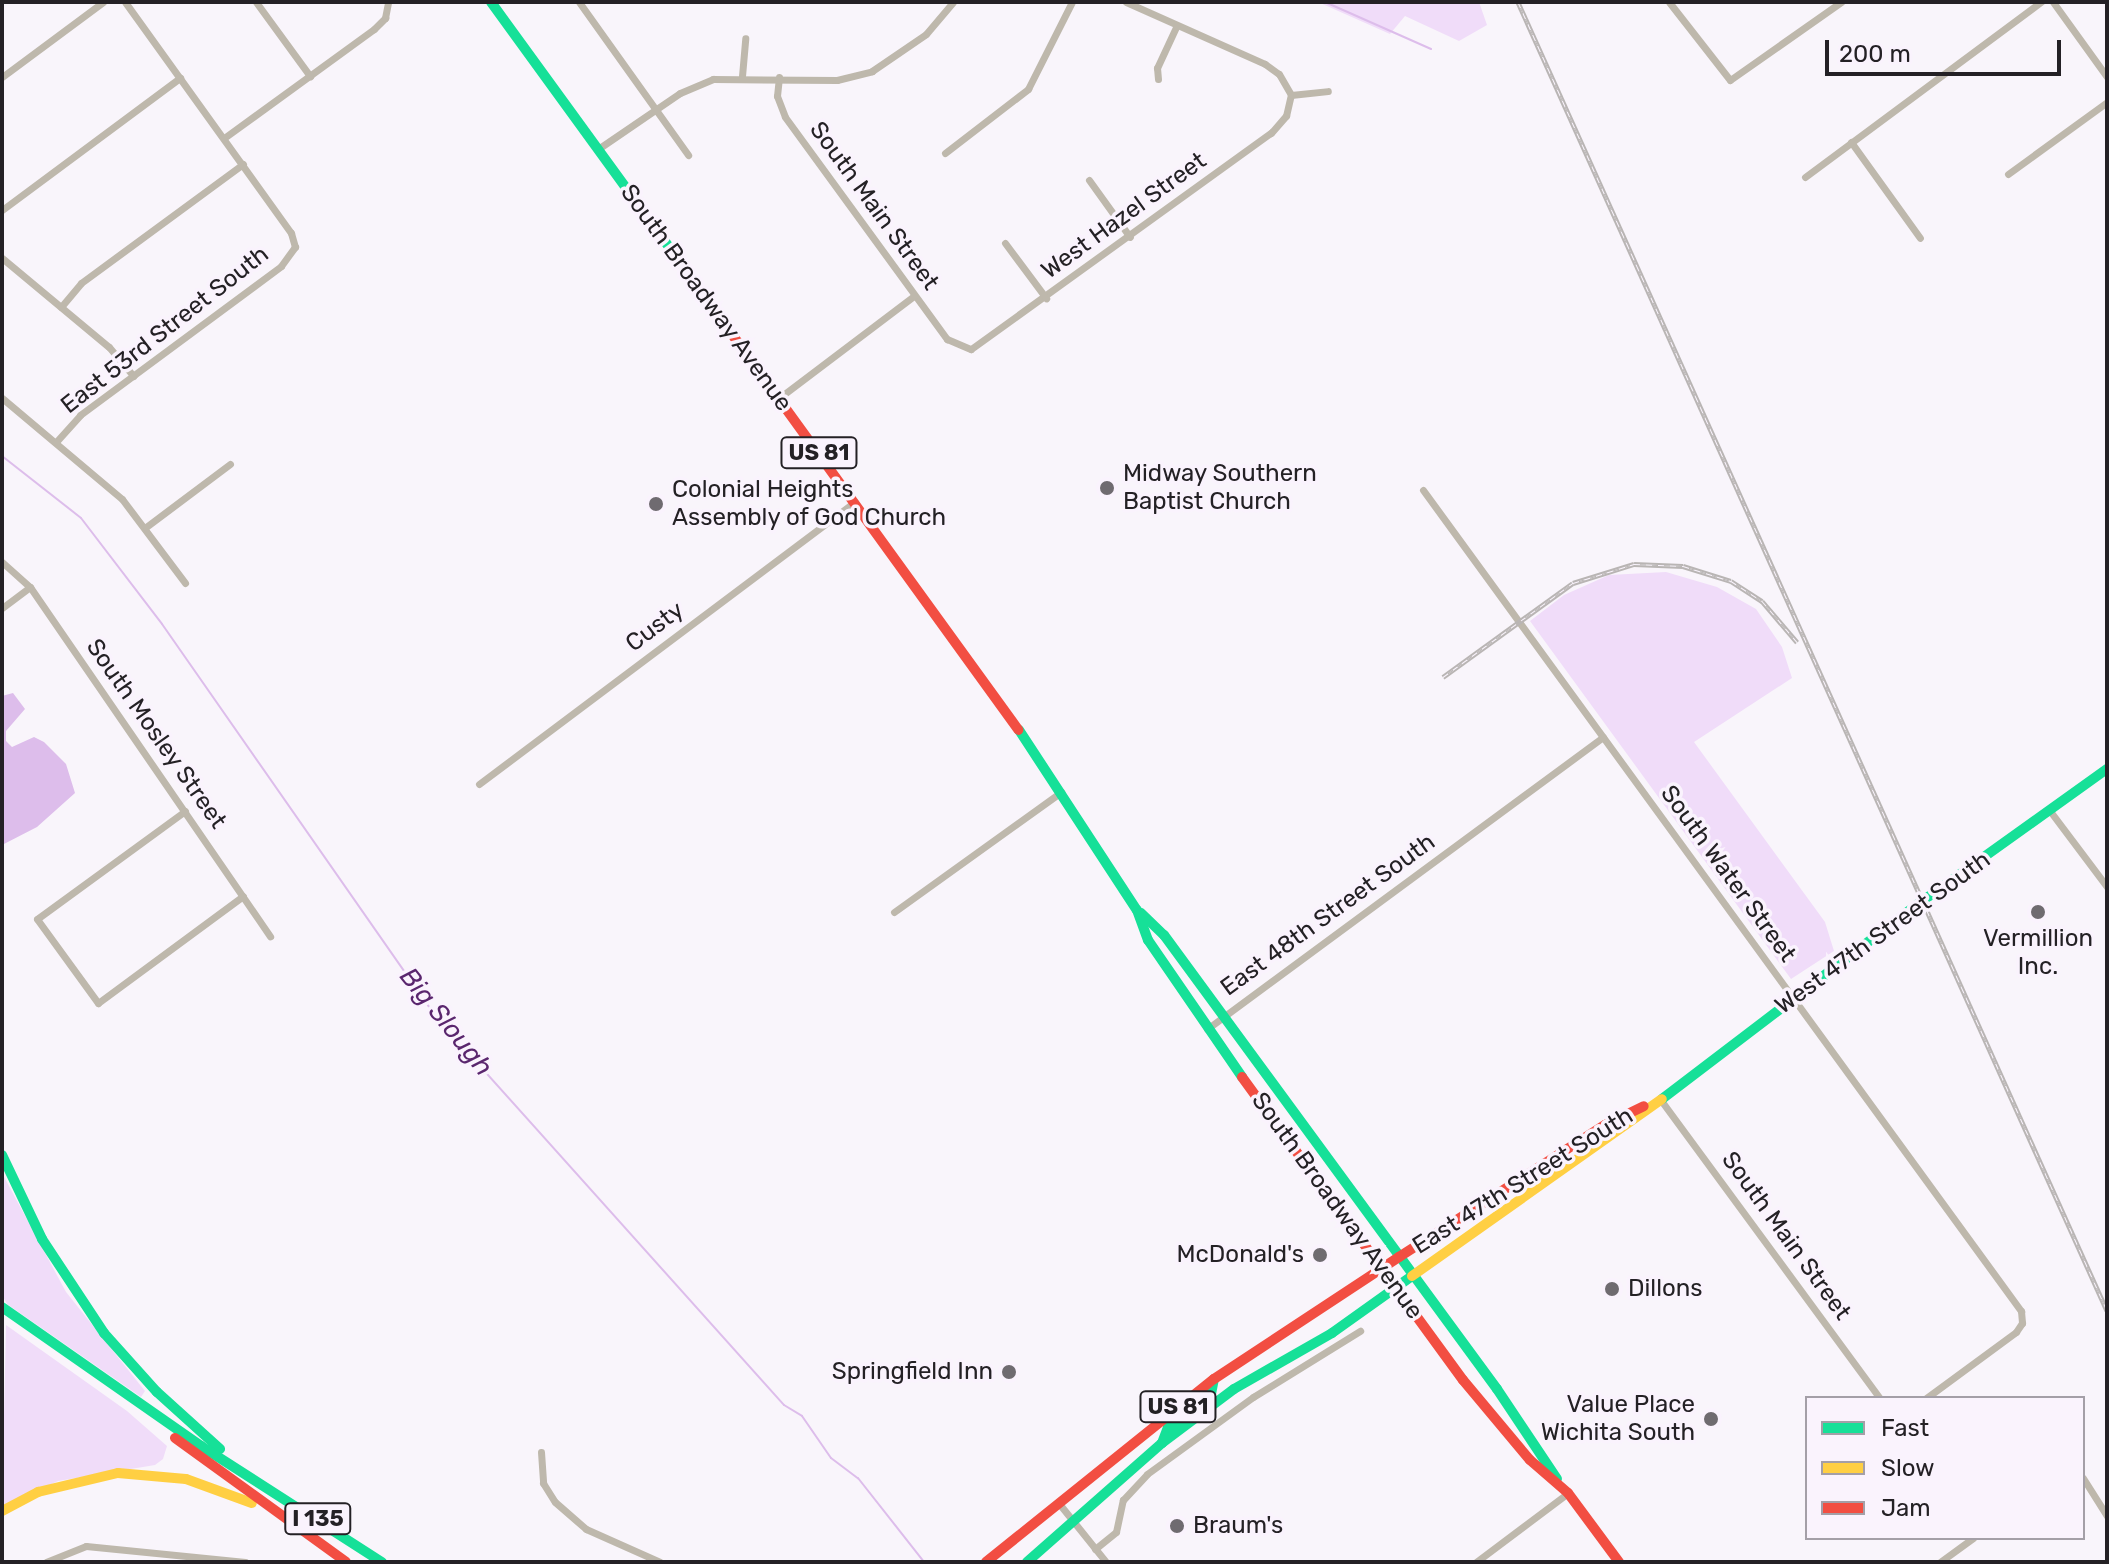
<!DOCTYPE html>
<style>
body{margin:0}
#map{position:relative;width:2109px;height:1564px;overflow:hidden;background:#f9f5fb;font-family:Rubik,sans-serif}
div>[style]{position:absolute}
.green>*{inset:0;background:#f0dcf9}
.water>*{inset:0;background:#ddbdeb}
.stream>*{height:2px;margin:-1px;padding:0 1px;transform-origin:1px;border-radius:1px;background:#ddbdeb}
.street>*{height:7px;margin:-3.5px;padding:0 3.5px;transform-origin:3.5px;border-radius:3.5px;background:#beb8ac}
.fast>*{height:10px;margin:-5px;padding:0 5px;transform-origin:5px;border-radius:5px;background:#16e098}
.slow>*{height:10px;margin:-5px;padding:0 5px;transform-origin:5px;border-radius:5px;background:#ffcf43}
.jam>*{height:10px;margin:-5px;padding:0 5px;transform-origin:5px;border-radius:5px;background:#f24e42}
.rail>*{height:5px;margin-top:-2.5px;transform-origin:0;background:repeating-linear-gradient(90deg,#faf3fd 0 6px,#b9b5b4 0 12px);box-sizing:border-box;border-block:2px solid #b9b5b4}
.dots>*{width:22px;height:22px;translate:-50% -50%;box-sizing:border-box;border:4px solid #faf3fd;border-radius:50%}
span{translate:-50% -50%;white-space:nowrap;text-align:center;line-height:1.15;-webkit-text-stroke:7px #faf3fd;paint-order:stroke}
.shield-label span{padding:2px 6px;background:#faf3fd;border:2px solid;border-radius:6px;-webkit-text-stroke-width:0}
.shield-label{font-size:22px;color:#242125;font-weight:700}
.street-label{font-size:24px;color:#242125}
.poi-label{font-size:24px;color:#242125}
.left{translate:0 -50%;text-align:left}
.right{translate:-100% -50%;text-align:right}
.water-label{font-size:26px;color:#5a266e;font-style:italic}
.frame{position:absolute;inset:0;border:4px solid #242125;pointer-events:none}
.legend{position:absolute;left:1805px;top:1396px;width:280px;height:144px;box-sizing:border-box;background:#faf3fd;border:2px solid #a49fa7;margin:0;padding:10px 14px;list-style:none;font-size:24px;color:#242125}
.legend li{display:flex;align-items:center;gap:16px;height:40px}
.legend b{width:40px;border:2px solid #a49fa7}
.scale{position:absolute;left:1825px;top:40px;width:236px;height:36px;box-sizing:border-box;border:4px solid #242125;border-top:0;padding-left:10px;font-size:24px;line-height:28px;white-space:nowrap;color:#242125;-webkit-text-stroke:6px #faf3fd;paint-order:stroke}
</style>
<div id="map">
<div class="green">
<i style="clip-path:polygon(1318px 2px,1479px 2px,1487px 25px,1459px 41px,1405px 16px,1390px 34px)"></i>
<i style="clip-path:polygon(1666px 572px,1717px 587px,1756px 609px,1782px 647px,1792px 678px,1694px 742px,1825px 922px,1834px 951px,1791px 979px,1530px 621px,1564px 595px,1609px 575px)"></i>
<i style="clip-path:polygon(2px 1173px,66px 1292px,145px 1391px,141px 1397px,7px 1304px,2px 1295px)"></i>
<i style="clip-path:polygon(6px 1325px,127px 1411px,167px 1446px,163px 1459px,155px 1465px,58px 1481px,2px 1507px)"></i>
</div>
<div class="water">
<i style="clip-path:polygon(13px 693px,25px 709px,6px 731px,6px 741px,12px 747px,34px 737px,44px 742px,66px 764px,75px 793px,37px 827px,2px 845px,2px 696px)"></i>
</div>
<div class="stream">
<i style="left:1325px;top:2px;width:116px;rotate:23.9deg"></i>
<i style="left:2px;top:456px;width:100px;rotate:38.1deg"></i>
<i style="left:81px;top:518px;width:133px;rotate:52.6deg"></i>
<i style="left:162px;top:624px;width:479px;rotate:55.1deg"></i>
<i style="left:436px;top:1017px;width:521px;rotate:48.11deg"></i>
<i style="left:784px;top:1405px;width:21px;rotate:31deg"></i>
<i style="left:802px;top:1416px;width:51px;rotate:55.4deg"></i>
<i style="left:831px;top:1458px;width:34px;rotate:37deg"></i>
<i style="left:858px;top:1478px;width:107px;rotate:51.8deg"></i>
</div>
<div class="street">
<i style="left:256px;top:2px;width:92px;rotate:53.9deg"></i>
<i style="left:579px;top:2px;width:188px;rotate:54.5deg"></i>
<i style="left:1126px;top:2px;width:152px;rotate:24deg"></i>
<i style="left:1265px;top:64px;width:17px;rotate:36deg"></i>
<i style="left:1279px;top:74px;width:24px;rotate:60deg"></i>
<i style="left:1669px;top:2px;width:99px;rotate:52deg"></i>
<i style="left:1730px;top:80px;width:136px;rotate:-35.1deg"></i>
<i style="left:2053px;top:2px;width:92px;rotate:54.2deg"></i>
<i style="left:742px;top:76px;width:38px;rotate:-85deg"></i>
<i style="left:2px;top:77px;width:126px;rotate:-36.6deg"></i>
<i style="left:779px;top:77px;width:19px;rotate:96deg"></i>
<i style="left:777px;top:96px;width:22px;rotate:69deg"></i>
<i style="left:785px;top:117px;width:275px;rotate:53.9deg"></i>
<i style="left:947px;top:339px;width:26px;rotate:23deg"></i>
<i style="left:971px;top:349px;width:370px;rotate:-35.8deg"></i>
<i style="left:1271px;top:133px;width:23px;rotate:-49deg"></i>
<i style="left:1286px;top:116px;width:22px;rotate:-77deg"></i>
<i style="left:1158px;top:79px;width:11px;rotate:-95deg"></i>
<i style="left:1157px;top:68px;width:47px;rotate:-65.1deg"></i>
<i style="left:1291px;top:95px;width:37px;rotate:-6deg"></i>
<i style="left:224px;top:138px;width:185px;rotate:-36deg"></i>
<i style="left:374px;top:29px;width:16px;rotate:-45deg"></i>
<i style="left:385px;top:18px;width:16px;rotate:-79deg"></i>
<i style="left:1851px;top:142px;width:118px;rotate:54.3deg"></i>
<i style="left:598px;top:149px;width:99px;rotate:-34.3deg"></i>
<i style="left:680px;top:93px;width:36px;rotate:-23deg"></i>
<i style="left:713px;top:79px;width:124px;rotate:0.5deg"></i>
<i style="left:837px;top:80px;width:36px;rotate:-14deg"></i>
<i style="left:872px;top:71px;width:65px;rotate:-34.4deg"></i>
<i style="left:926px;top:34px;width:42px;rotate:-49.8deg"></i>
<i style="left:945px;top:153px;width:105px;rotate:-37.6deg"></i>
<i style="left:1028px;top:89px;width:97px;rotate:-63.2deg"></i>
<i style="left:2008px;top:174px;width:122px;rotate:-36deg"></i>
<i style="left:1805px;top:177px;width:294px;rotate:-36.6deg"></i>
<i style="left:1089px;top:180px;width:70px;rotate:54.3deg"></i>
<i style="left:2px;top:210px;width:222px;rotate:-36.6deg"></i>
<i style="left:1005px;top:243px;width:69px;rotate:53.3deg"></i>
<i style="left:2px;top:258px;width:139px;rotate:39.8deg"></i>
<i style="left:109px;top:347px;width:38px;rotate:50deg"></i>
<i style="left:61px;top:307px;width:31px;rotate:-50deg"></i>
<i style="left:81px;top:283px;width:201px;rotate:-36.3deg"></i>
<i style="left:2px;top:398px;width:157px;rotate:40.1deg"></i>
<i style="left:122px;top:499px;width:105px;rotate:53.1deg"></i>
<i style="left:779px;top:398px;width:169px;rotate:-37.1deg"></i>
<i style="left:56px;top:442px;width:36px;rotate:-48deg"></i>
<i style="left:80px;top:415px;width:250px;rotate:-36.5deg"></i>
<i style="left:281px;top:266px;width:24px;rotate:-54deg"></i>
<i style="left:295px;top:247px;width:15px;rotate:-106deg"></i>
<i style="left:291px;top:233px;width:284px;rotate:-125.7deg"></i>
<i style="left:1423px;top:490px;width:1016px;rotate:53.93deg"></i>
<i style="left:2021px;top:1311px;width:12px;rotate:85deg"></i>
<i style="left:2022px;top:1323px;width:11px;rotate:124deg"></i>
<i style="left:2016px;top:1332px;width:112px;rotate:143.7deg"></i>
<i style="left:146px;top:527px;width:105px;rotate:-36.9deg"></i>
<i style="left:2px;top:562px;width:38px;rotate:42deg"></i>
<i style="left:30px;top:587px;width:424px;rotate:55.5deg"></i>
<i style="left:2px;top:608px;width:35px;rotate:-37deg"></i>
<i style="left:479px;top:784px;width:470px;rotate:-36.9deg"></i>
<i style="left:185px;top:811px;width:183px;rotate:143.9deg"></i>
<i style="left:37px;top:919px;width:104px;rotate:54deg"></i>
<i style="left:98px;top:1003px;width:180px;rotate:-36.4deg"></i>
<i style="left:2050px;top:811px;width:95px;rotate:53.1deg"></i>
<i style="left:894px;top:912px;width:206px;rotate:-35.7deg"></i>
<i style="left:1207px;top:1029px;width:492px;rotate:-36.4deg"></i>
<i style="left:1660px;top:1099px;width:371px;rotate:53.7deg"></i>
<i style="left:541px;top:1452px;width:31px;rotate:86deg"></i>
<i style="left:543px;top:1483px;width:22px;rotate:58deg"></i>
<i style="left:555px;top:1502px;width:41px;rotate:41.1deg"></i>
<i style="left:586px;top:1529px;width:81px;rotate:24deg"></i>
<i style="left:2083px;top:1478px;width:45px;rotate:57.7deg"></i>
<i style="left:1061px;top:1506px;width:72px;rotate:51.2deg"></i>
<i style="left:1095px;top:1549px;width:27px;rotate:-39deg"></i>
<i style="left:1116px;top:1532px;width:33px;rotate:-78deg"></i>
<i style="left:1123px;top:1500px;width:35px;rotate:-47deg"></i>
<i style="left:1147px;top:1474px;width:131px;rotate:-36deg"></i>
<i style="left:1253px;top:1397px;width:126px;rotate:-31.7deg"></i>
<i style="left:46px;top:1562px;width:43px;rotate:-21.8deg"></i>
<i style="left:86px;top:1546px;width:160px;rotate:5.7deg"></i>
<i style="left:1476px;top:1562px;width:115px;rotate:-36.9deg"></i>
<i style="left:1940px;top:1562px;width:41px;rotate:-36deg"></i>
</div>
<div class="fast">
<i style="left:491px;top:2px;width:414px;rotate:54deg"></i>
<i style="left:1019px;top:730px;width:215px;rotate:56.8deg"></i>
<i style="left:1137px;top:910px;width:32px;rotate:70deg"></i>
<i style="left:1148px;top:940px;width:166px;rotate:55.5deg"></i>
<i style="left:1141px;top:913px;width:32px;rotate:44deg"></i>
<i style="left:1164px;top:935px;width:563px;rotate:53.74deg"></i>
<i style="left:1497px;top:1389px;width:108px;rotate:56.3deg"></i>
<i style="left:1662px;top:1099px;width:325px;rotate:-37.3deg"></i>
<i style="left:1921px;top:902px;width:229px;rotate:-35.6deg"></i>
<i style="left:2px;top:1155px;width:93px;rotate:64.5deg"></i>
<i style="left:42px;top:1239px;width:113px;rotate:56.6deg"></i>
<i style="left:104px;top:1333px;width:79px;rotate:48.1deg"></i>
<i style="left:157px;top:1392px;width:85px;rotate:42.1deg"></i>
<i style="left:2px;top:1307px;width:243px;rotate:34.9deg"></i>
<i style="left:201px;top:1446px;width:215px;rotate:32.7deg"></i>
<i style="left:1162px;top:1443px;width:17px;rotate:-69deg"></i>
<i style="left:1168px;top:1427px;width:54px;rotate:-37.5deg"></i>
<i style="left:1211px;top:1394px;width:15px;rotate:-79deg"></i>
<i style="left:1027px;top:1562px;width:180px;rotate:-41.4deg"></i>
<i style="left:1162px;top:1443px;width:90px;rotate:-36.9deg"></i>
<i style="left:1234px;top:1389px;width:113px;rotate:-29.7deg"></i>
<i style="left:1332px;top:1333px;width:98px;rotate:-35.5deg"></i>
</div>
<div class="slow">
<i style="left:1412px;top:1276px;width:306px;rotate:-35.3deg"></i>
<i style="left:2px;top:1511px;width:41px;rotate:-27.8deg"></i>
<i style="left:38px;top:1492px;width:82px;rotate:-13.4deg"></i>
<i style="left:118px;top:1473px;width:68px;rotate:5deg"></i>
<i style="left:186px;top:1479px;width:70px;rotate:20deg"></i>
</div>
<div class="jam">
<i style="left:734px;top:337px;width:485px;rotate:54.1deg"></i>
<i style="left:1242px;top:1077px;width:375px;rotate:53.9deg"></i>
<i style="left:1463px;top:1380px;width:104px;rotate:50.1deg"></i>
<i style="left:1530px;top:1460px;width:50px;rotate:41deg"></i>
<i style="left:1568px;top:1493px;width:86px;rotate:53.5deg"></i>
<i style="left:1399px;top:1257px;width:245px;rotate:-32.7deg"></i>
<i style="left:1605px;top:1125px;width:43px;rotate:-26deg"></i>
<i style="left:175px;top:1438px;width:211px;rotate:35.9deg"></i>
<i style="left:986px;top:1562px;width:292px;rotate:-38.8deg"></i>
<i style="left:1214px;top:1379px;width:222px;rotate:-33.4deg"></i>
</div>
<div class="rail">
<i style="left:1518px;top:2px;width:1435px;rotate:65.77deg"></i>
<i style="left:1443px;top:677px;width:160px;rotate:-35.9deg"></i>
<i style="left:1573px;top:583px;width:64px;rotate:-17.3deg"></i>
<i style="left:1634px;top:564px;width:49px;rotate:2.3deg"></i>
<i style="left:1683px;top:566px;width:50px;rotate:17.4deg"></i>
<i style="left:1731px;top:581px;width:37px;rotate:33deg"></i>
<i style="left:1762px;top:601px;width:54px;rotate:49.5deg"></i>
</div>
<div class="dots">
<i style="left:1107px;top:488px;background:#6f6b70"></i>
<i style="left:656px;top:504px;background:#6f6b70"></i>
<i style="left:2038px;top:912px;background:#6f6b70"></i>
<i style="left:1320px;top:1255px;background:#6f6b70"></i>
<i style="left:1612px;top:1289px;background:#6f6b70"></i>
<i style="left:1009px;top:1372px;background:#6f6b70"></i>
<i style="left:1711px;top:1419px;background:#6f6b70"></i>
<i style="left:1177px;top:1526px;background:#6f6b70"></i>
</div>
<div class="shield-label">
<span style="left:819px;top:453px">US 81</span>
<span style="left:1178px;top:1407px">US 81</span>
<span style="left:318px;top:1519px">I 135</span>
</div>
<div class="street-label">
<span style="left:874px;top:206px;rotate:54deg">South Main Street</span>
<span style="left:1124px;top:216px;rotate:-36deg">West Hazel Street</span>
<span style="left:706px;top:298px;rotate:54deg">South Broadway Avenue</span>
<span style="left:165px;top:330px;rotate:-38deg">East 53rd Street South</span>
<span style="left:655px;top:627px;rotate:-37deg">Custy</span>
<span style="left:156px;top:734px;rotate:55deg">South Mosley Street</span>
<span style="left:1728px;top:874px;rotate:54deg">South Water Street</span>
<span style="left:1328px;top:915px;rotate:-36deg">East 48th Street South</span>
<span style="left:1883px;top:933px;rotate:-36deg">West 47th Street South</span>
<span style="left:1523px;top:1181px;rotate:-32deg">East 47th Street South</span>
<span style="left:1337px;top:1206px;rotate:54deg">South Broadway Avenue</span>
<span style="left:1786px;top:1236px;rotate:54deg">South Main Street</span>
</div>
<div class="poi-label">
<span class="left" style="left:1123px;top:488px">Midway Southern<br>Baptist Church</span>
<span class="left" style="left:672px;top:504px">Colonial Heights<br>Assembly of God Church</span>
<span style="left:2038px;top:953px">Vermillion<br>Inc.</span>
<span class="right" style="left:1304px;top:1255px">McDonald's</span>
<span class="left" style="left:1628px;top:1289px">Dillons</span>
<span class="right" style="left:993px;top:1372px">Springfield Inn</span>
<span class="right" style="left:1695px;top:1419px">Value Place<br>Wichita South</span>
<span class="left" style="left:1193px;top:1526px">Braum's</span>
</div>
<div class="water-label">
<span style="left:446px;top:1022px;rotate:51deg">Big Slough</span>
</div>
<div class="frame"></div>
<ul class="legend">
<li><b style="height:10px;background:#16e098"></b>Fast</li>
<li><b style="height:10px;background:#ffcf43"></b>Slow</li>
<li><b style="height:10px;background:#f24e42"></b>Jam</li>
</ul>
<div class="scale">200 m</div>
</div>
